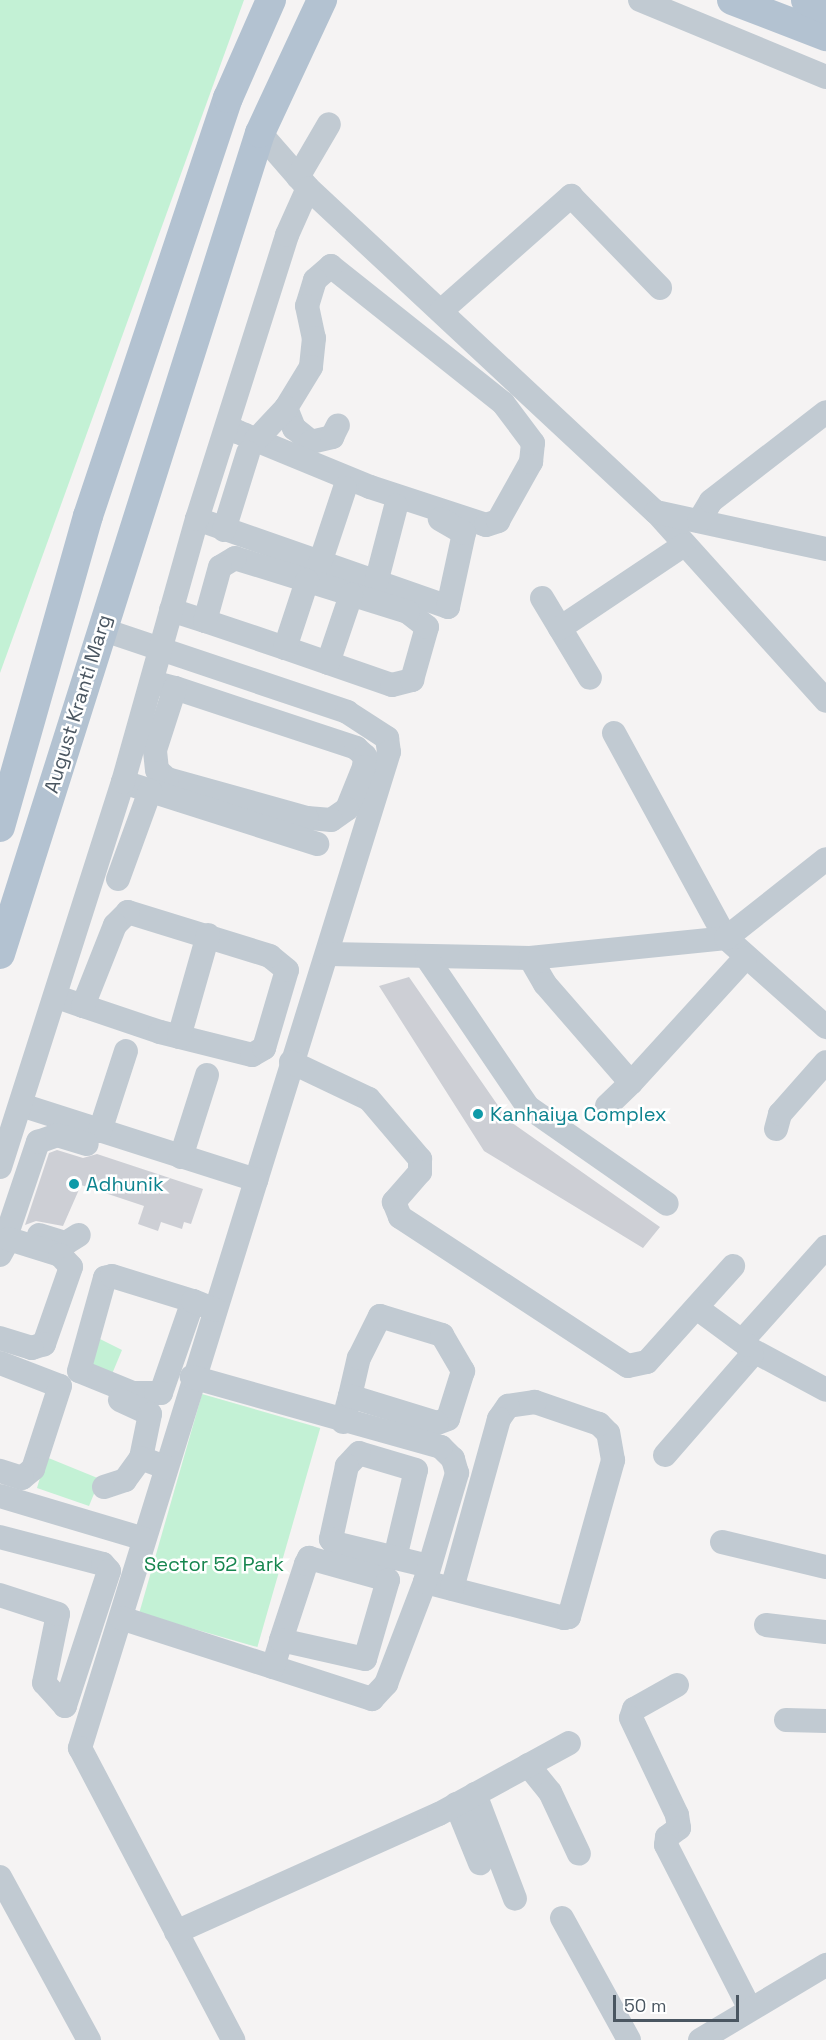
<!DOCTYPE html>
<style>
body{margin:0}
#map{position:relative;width:826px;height:2040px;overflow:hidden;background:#f5f3f3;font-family:"Space Grotesk",sans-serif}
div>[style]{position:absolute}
.green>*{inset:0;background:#c3f1d5;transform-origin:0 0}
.building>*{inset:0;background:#cdcfd5}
.minor>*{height:24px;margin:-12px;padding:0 12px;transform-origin:12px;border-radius:12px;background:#c1cad2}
.major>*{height:30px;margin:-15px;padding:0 15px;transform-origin:15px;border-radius:15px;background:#b3c2d1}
.dots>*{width:16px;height:16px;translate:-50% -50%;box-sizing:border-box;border:3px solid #fff;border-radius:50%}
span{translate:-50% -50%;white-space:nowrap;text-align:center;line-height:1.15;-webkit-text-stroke:5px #fff;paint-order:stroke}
.street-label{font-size:20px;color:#4a5661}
.culture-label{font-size:20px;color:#0d838f}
.left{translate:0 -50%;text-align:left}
.park-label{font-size:20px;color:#17864f}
.scale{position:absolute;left:613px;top:1995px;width:126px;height:27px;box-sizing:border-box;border:3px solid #4a5661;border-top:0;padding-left:8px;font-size:18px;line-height:21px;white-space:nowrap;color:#4a5661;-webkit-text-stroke:4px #fff;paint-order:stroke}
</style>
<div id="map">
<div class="green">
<i style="clip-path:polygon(0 0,244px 0,0 673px)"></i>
<i style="clip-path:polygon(100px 1339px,122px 1350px,112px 1374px,90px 1367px)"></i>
<i style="left:202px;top:1394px;width:123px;height:228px;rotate:16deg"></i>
<i style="clip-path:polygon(46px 1457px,100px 1479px,89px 1506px,37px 1488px)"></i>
</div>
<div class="building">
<i style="clip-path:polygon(409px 977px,508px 1120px,660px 1227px,643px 1248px,484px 1151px,379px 986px)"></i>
<i style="clip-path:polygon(57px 1150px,83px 1158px,97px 1154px,203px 1189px,191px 1224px,184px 1222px,182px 1229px,161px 1222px,158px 1231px,138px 1224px,144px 1206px,81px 1185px,63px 1226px,36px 1221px,25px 1225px,49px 1153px)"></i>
</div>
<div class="minor">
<i style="left:640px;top:0;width:201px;rotate:22.5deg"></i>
<i style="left:260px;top:133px;width:73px;rotate:48.9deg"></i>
<i style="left:308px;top:188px;width:475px;rotate:43deg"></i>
<i style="left:656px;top:512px;width:254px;rotate:48deg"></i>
<i style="left:298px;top:177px;width:61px;rotate:-59.7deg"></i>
<i style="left:441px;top:311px;width:174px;rotate:-41.5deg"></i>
<i style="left:571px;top:196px;width:128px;rotate:45.9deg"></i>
<i style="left:286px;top:408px;width:22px;rotate:68deg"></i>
<i style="left:294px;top:428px;width:22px;rotate:39deg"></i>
<i style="left:311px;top:442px;width:22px;rotate:-13deg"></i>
<i style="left:332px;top:437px;width:13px;rotate:-63deg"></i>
<i style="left:228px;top:427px;width:11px;rotate:27deg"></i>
<i style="left:238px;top:432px;width:8px;rotate:23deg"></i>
<i style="left:245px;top:435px;width:12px;rotate:24deg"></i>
<i style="left:256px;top:440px;width:123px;rotate:22.4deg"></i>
<i style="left:370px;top:487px;width:122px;rotate:18.1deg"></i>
<i style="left:486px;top:525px;width:13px;rotate:-18deg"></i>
<i style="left:498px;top:521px;width:68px;rotate:-60.8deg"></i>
<i style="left:531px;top:462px;width:19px;rotate:-84deg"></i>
<i style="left:533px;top:443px;width:50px;rotate:-126.9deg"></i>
<i style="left:503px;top:403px;width:220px;rotate:-141.5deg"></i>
<i style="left:331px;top:266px;width:21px;rotate:139deg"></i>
<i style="left:315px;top:280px;width:27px;rotate:107deg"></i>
<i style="left:307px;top:306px;width:33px;rotate:78deg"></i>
<i style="left:314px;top:338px;width:29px;rotate:96deg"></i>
<i style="left:311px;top:367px;width:48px;rotate:121.4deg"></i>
<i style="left:286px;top:408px;width:44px;rotate:133.2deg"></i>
<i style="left:656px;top:512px;width:174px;rotate:12.3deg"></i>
<i style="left:197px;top:519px;width:266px;rotate:19.3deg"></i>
<i style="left:448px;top:607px;width:76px;rotate:-77.8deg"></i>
<i style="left:464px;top:533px;width:28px;rotate:-150deg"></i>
<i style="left:699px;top:521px;width:23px;rotate:-59deg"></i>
<i style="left:711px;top:501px;width:145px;rotate:-37.7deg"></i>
<i style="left:224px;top:530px;width:81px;rotate:-72.7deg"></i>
<i style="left:320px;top:563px;width:79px;rotate:-71.6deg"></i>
<i style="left:376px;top:583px;width:80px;rotate:-75.4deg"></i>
<i style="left:542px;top:598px;width:93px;rotate:59deg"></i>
<i style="left:171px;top:610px;width:36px;rotate:18deg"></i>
<i style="left:205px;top:621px;width:84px;rotate:18.6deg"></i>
<i style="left:285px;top:648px;width:113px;rotate:19.1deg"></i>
<i style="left:392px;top:685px;width:21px;rotate:-14deg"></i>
<i style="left:412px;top:680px;width:55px;rotate:-74.2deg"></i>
<i style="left:427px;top:627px;width:24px;rotate:-142deg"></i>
<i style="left:408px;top:612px;width:181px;rotate:-162.7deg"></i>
<i style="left:235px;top:558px;width:17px;rotate:149deg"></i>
<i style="left:220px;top:567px;width:56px;rotate:105.5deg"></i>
<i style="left:560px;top:628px;width:149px;rotate:-33.8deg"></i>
<i style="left:101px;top:629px;width:260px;rotate:18.6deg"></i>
<i style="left:347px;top:712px;width:48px;rotate:33deg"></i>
<i style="left:387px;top:738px;width:14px;rotate:82deg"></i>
<i style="left:389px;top:752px;width:1043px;rotate:107.24deg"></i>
<i style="left:80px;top:1748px;width:330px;rotate:62.3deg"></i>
<i style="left:285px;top:648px;width:71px;rotate:-71.8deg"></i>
<i style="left:328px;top:663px;width:72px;rotate:-71.3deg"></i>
<i style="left:152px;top:682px;width:24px;rotate:15deg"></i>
<i style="left:175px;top:688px;width:191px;rotate:18.3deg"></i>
<i style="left:356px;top:748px;width:12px;rotate:42deg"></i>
<i style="left:365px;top:756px;width:11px;rotate:95deg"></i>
<i style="left:364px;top:767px;width:45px;rotate:112deg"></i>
<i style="left:347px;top:809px;width:19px;rotate:145deg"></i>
<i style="left:331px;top:820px;width:24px;rotate:-175deg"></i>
<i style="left:307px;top:818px;width:145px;rotate:-164.4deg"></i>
<i style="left:167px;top:779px;width:13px;rotate:-138deg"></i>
<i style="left:157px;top:770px;width:20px;rotate:-96deg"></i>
<i style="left:155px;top:750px;width:65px;rotate:-72.1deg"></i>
<i style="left:614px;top:733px;width:234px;rotate:61.4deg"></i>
<i style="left:726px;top:938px;width:134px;rotate:41.7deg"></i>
<i style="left:123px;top:782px;width:204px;rotate:17.7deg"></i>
<i style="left:118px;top:879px;width:94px;rotate:-70deg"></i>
<i style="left:328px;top:954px;width:202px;rotate:1.1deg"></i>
<i style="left:530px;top:958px;width:197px;rotate:-5.8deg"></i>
<i style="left:726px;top:938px;width:127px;rotate:-38.3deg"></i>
<i style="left:427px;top:958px;width:180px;rotate:55.9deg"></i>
<i style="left:528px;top:1107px;width:169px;rotate:34.9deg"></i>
<i style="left:530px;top:958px;width:30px;rotate:60deg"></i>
<i style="left:545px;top:984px;width:131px;rotate:49deg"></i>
<i style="left:631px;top:1083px;width:169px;rotate:-47.6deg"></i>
<i style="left:57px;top:997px;width:28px;rotate:19deg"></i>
<i style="left:83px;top:1006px;width:81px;rotate:18.7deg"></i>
<i style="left:160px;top:1032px;width:95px;rotate:14deg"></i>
<i style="left:252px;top:1055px;width:14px;rotate:-30deg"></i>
<i style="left:264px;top:1048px;width:81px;rotate:-73.6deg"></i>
<i style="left:287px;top:970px;width:22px;rotate:-141deg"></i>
<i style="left:270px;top:956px;width:149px;rotate:-162.8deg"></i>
<i style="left:128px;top:912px;width:18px;rotate:135deg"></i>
<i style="left:115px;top:925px;width:87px;rotate:111.6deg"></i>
<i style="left:179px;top:1037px;width:106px;rotate:-74.1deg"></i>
<i style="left:291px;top:1062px;width:86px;rotate:25.4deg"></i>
<i style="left:369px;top:1099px;width:79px;rotate:49.6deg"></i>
<i style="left:420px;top:1159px;width:13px;rotate:90deg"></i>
<i style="left:420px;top:1172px;width:40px;rotate:131deg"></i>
<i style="left:394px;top:1202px;width:16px;rotate:68deg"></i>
<i style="left:400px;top:1217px;width:272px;rotate:33.2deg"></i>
<i style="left:628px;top:1366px;width:19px;rotate:-12deg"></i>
<i style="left:647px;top:1362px;width:129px;rotate:-48.1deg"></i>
<i style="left:21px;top:1105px;width:247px;rotate:17.7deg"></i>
<i style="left:607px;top:1106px;width:33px;rotate:-44deg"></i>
<i style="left:776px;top:1129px;width:16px;rotate:-75deg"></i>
<i style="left:780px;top:1114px;width:69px;rotate:-48.5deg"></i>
<i style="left:100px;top:1131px;width:84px;rotate:-72deg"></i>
<i style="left:181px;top:1157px;width:86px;rotate:-72.4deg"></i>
<i style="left:0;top:1167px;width:404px;rotate:-72.3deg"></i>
<i style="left:123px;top:782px;width:273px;rotate:-74.3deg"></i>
<i style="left:197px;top:519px;width:298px;rotate:-72.4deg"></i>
<i style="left:287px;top:235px;width:51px;rotate:-65.9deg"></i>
<i style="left:10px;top:1225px;width:88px;rotate:-71.4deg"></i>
<i style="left:38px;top:1142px;width:20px;rotate:-20deg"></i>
<i style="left:57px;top:1135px;width:31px;rotate:17deg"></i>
<i style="left:39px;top:1235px;width:28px;rotate:17deg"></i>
<i style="left:66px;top:1243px;width:15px;rotate:-32deg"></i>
<i style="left:0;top:1255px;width:18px;rotate:-61deg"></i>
<i style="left:9px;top:1239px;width:53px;rotate:17.4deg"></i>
<i style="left:60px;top:1255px;width:16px;rotate:47deg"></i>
<i style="left:71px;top:1267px;width:82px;rotate:109.3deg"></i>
<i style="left:44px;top:1344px;width:13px;rotate:162deg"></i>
<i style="left:32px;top:1348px;width:34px;rotate:-163deg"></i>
<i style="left:193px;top:1301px;width:97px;rotate:109.2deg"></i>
<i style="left:161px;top:1393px;width:28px;rotate:180deg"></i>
<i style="left:133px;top:1393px;width:58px;rotate:-157.8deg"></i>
<i style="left:79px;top:1371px;width:97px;rotate:-74.4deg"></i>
<i style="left:105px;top:1278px;width:7px;rotate:-16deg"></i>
<i style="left:112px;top:1276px;width:85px;rotate:17.2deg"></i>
<i style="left:193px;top:1301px;width:24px;rotate:22deg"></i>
<i style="left:742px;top:1341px;width:126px;rotate:-48.2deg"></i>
<i style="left:750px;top:1349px;width:86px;rotate:28.3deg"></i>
<i style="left:0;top:1363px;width:64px;rotate:21deg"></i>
<i style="left:60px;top:1386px;width:87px;rotate:108deg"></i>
<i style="left:33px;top:1469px;width:14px;rotate:141deg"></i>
<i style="left:22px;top:1478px;width:23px;rotate:-162deg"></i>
<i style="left:120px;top:1400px;width:33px;rotate:25deg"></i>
<i style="left:150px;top:1414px;width:45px;rotate:101.6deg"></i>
<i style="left:141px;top:1458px;width:26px;rotate:21deg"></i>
<i style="left:343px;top:1422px;width:27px;rotate:-75deg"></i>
<i style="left:350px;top:1396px;width:39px;rotate:-77deg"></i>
<i style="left:359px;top:1358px;width:47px;rotate:-63.4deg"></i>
<i style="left:380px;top:1316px;width:65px;rotate:17deg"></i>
<i style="left:442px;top:1335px;width:42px;rotate:59.7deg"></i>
<i style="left:463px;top:1371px;width:50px;rotate:107.4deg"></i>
<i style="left:448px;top:1419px;width:12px;rotate:160deg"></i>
<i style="left:437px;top:1423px;width:91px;rotate:-162.8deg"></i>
<i style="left:665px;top:1455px;width:133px;rotate:-49deg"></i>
<i style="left:752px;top:1355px;width:11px;rotate:-117deg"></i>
<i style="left:747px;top:1345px;width:61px;rotate:-143.7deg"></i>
<i style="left:104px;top:1487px;width:22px;rotate:-18deg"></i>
<i style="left:125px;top:1480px;width:27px;rotate:-54deg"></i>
<i style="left:0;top:1496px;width:150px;rotate:16.6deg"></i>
<i style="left:0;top:1537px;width:106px;rotate:14.7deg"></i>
<i style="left:103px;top:1564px;width:9px;rotate:49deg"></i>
<i style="left:109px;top:1571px;width:142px;rotate:108.1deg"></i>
<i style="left:65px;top:1706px;width:31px;rotate:-132deg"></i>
<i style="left:44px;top:1683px;width:70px;rotate:-78.5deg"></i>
<i style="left:58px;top:1614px;width:61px;rotate:-161.9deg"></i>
<i style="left:722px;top:1542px;width:107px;rotate:13.5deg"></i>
<i style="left:395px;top:1558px;width:90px;rotate:-76.6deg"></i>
<i style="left:416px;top:1470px;width:59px;rotate:-163.4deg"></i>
<i style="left:359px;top:1453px;width:18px;rotate:133deg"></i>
<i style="left:347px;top:1466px;width:75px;rotate:102.4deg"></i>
<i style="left:331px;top:1539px;width:5px;rotate:53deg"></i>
<i style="left:334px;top:1543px;width:98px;rotate:13.6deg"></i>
<i style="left:425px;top:1582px;width:144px;rotate:14.5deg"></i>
<i style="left:564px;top:1618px;width:5px;rotate:-11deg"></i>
<i style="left:569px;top:1617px;width:163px;rotate:-74.3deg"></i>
<i style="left:613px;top:1460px;width:27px;rotate:-100deg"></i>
<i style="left:608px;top:1433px;width:13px;rotate:-135deg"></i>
<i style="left:599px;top:1424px;width:68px;rotate:-161deg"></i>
<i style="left:535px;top:1402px;width:27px;rotate:172deg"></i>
<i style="left:508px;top:1406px;width:16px;rotate:125deg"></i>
<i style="left:499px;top:1419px;width:176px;rotate:105.5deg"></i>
<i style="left:121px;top:1618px;width:264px;rotate:17.9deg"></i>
<i style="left:372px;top:1699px;width:21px;rotate:-47deg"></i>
<i style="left:386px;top:1684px;width:109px;rotate:-69.1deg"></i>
<i style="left:425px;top:1582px;width:114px;rotate:-73.6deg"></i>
<i style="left:457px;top:1473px;width:15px;rotate:-106deg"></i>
<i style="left:453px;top:1459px;width:17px;rotate:-135deg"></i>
<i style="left:441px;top:1447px;width:259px;rotate:-164.3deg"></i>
<i style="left:766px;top:1625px;width:60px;rotate:6.7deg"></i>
<i style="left:273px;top:1667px;width:28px;rotate:-73deg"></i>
<i style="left:281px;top:1640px;width:80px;rotate:-71.8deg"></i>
<i style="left:306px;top:1564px;width:7px;rotate:-63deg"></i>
<i style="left:309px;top:1558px;width:82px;rotate:15.6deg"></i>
<i style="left:388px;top:1580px;width:82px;rotate:106.2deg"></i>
<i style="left:365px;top:1659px;width:86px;rotate:-167.3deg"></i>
<i style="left:677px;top:1685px;width:49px;rotate:150.8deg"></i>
<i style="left:634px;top:1709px;width:9px;rotate:108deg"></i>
<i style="left:631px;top:1718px;width:107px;rotate:64.6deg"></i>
<i style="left:677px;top:1815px;width:13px;rotate:81deg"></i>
<i style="left:679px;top:1828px;width:15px;rotate:143deg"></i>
<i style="left:667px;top:1837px;width:8px;rotate:97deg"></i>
<i style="left:666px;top:1845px;width:182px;rotate:62.9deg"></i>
<i style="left:786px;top:1720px;width:40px;rotate:1.4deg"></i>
<i style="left:528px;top:1765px;width:35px;rotate:51deg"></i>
<i style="left:550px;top:1792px;width:68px;rotate:64.9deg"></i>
<i style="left:475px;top:1794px;width:112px;rotate:69.1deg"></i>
<i style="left:456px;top:1804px;width:64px;rotate:67.9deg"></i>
<i style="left:0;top:1877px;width:186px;rotate:61.4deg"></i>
<i style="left:562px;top:1918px;width:139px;rotate:61.2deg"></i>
<i style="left:176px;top:1932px;width:288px;rotate:-24.2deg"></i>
<i style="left:439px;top:1814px;width:148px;rotate:-28.6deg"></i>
<i style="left:700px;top:2040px;width:147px;rotate:-30.8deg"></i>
</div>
<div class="major">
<i style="left:732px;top:0;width:101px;rotate:21deg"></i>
<i style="left:806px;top:0;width:22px;rotate:24deg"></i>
<i style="left:0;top:827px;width:323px;rotate:-74.2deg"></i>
<i style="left:88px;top:516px;width:441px;rotate:-71.5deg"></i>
<i style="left:228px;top:98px;width:107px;rotate:-66.3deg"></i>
<i style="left:0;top:954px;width:861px;rotate:-72.43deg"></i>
<i style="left:260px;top:133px;width:147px;rotate:-65deg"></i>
</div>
<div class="dots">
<i style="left:478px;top:1114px;background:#0f9aa8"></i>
<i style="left:74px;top:1184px;background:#0f9aa8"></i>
</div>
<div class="street-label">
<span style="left:78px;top:704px;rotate:-73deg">August Kranti Marg</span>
</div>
<div class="culture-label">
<span class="left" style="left:490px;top:1114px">Kanhaiya Complex</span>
<span class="left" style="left:86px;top:1184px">Adhunik</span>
</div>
<div class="park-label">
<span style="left:214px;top:1564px">Sector 52 Park</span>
</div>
<div class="scale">50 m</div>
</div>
